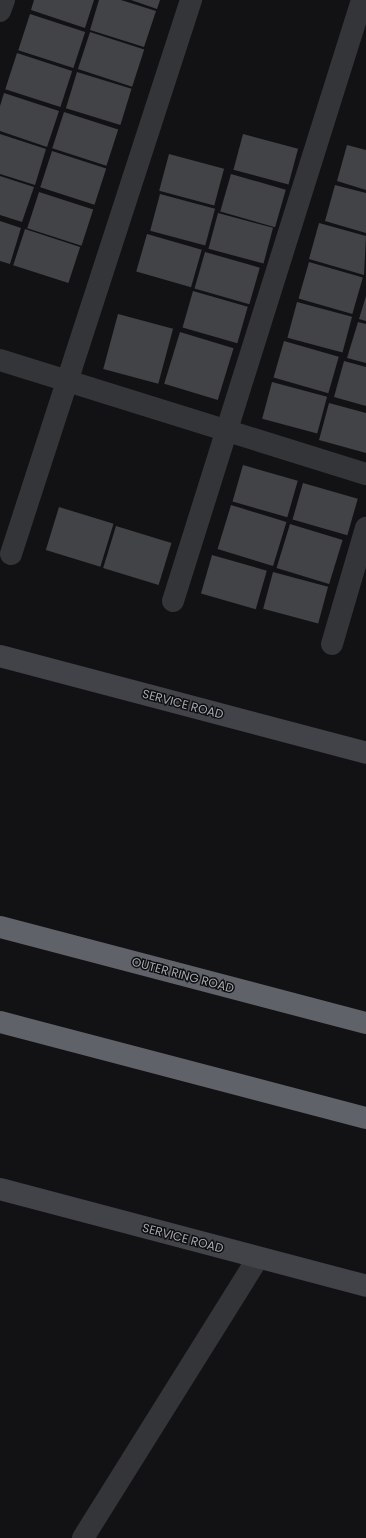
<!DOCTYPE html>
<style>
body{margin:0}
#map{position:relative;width:366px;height:1538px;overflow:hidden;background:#121214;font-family:Poppins,sans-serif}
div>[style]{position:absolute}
.building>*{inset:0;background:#424347;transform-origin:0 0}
.street>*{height:22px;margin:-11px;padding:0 11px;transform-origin:11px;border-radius:11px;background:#343539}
.secondary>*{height:22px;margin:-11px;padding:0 11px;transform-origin:11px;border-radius:11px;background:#424348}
.highway>*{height:22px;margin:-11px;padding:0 11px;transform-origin:11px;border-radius:11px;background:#606269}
span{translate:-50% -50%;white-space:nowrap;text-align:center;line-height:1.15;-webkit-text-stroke:3px #0e0e0f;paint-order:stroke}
.street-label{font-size:12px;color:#a5a9b3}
</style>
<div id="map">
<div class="building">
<i style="clip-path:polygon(34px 0,94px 0,85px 28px,31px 10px)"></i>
<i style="clip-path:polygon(99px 0,121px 0,156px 11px,144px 47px,90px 30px)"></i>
<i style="clip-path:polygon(131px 0,160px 0,157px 9px)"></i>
<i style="left:30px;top:14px;width:58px;height:38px;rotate:18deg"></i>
<i style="left:90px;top:32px;width:57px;height:39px;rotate:18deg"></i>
<i style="left:17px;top:53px;width:58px;height:38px;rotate:18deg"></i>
<i style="left:77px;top:72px;width:57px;height:38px;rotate:17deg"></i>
<i style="clip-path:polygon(4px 93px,59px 111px,47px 147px,0 131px,0 106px)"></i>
<i style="left:64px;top:112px;width:57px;height:38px;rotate:18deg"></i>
<i style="clip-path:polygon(0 134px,46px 149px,35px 185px,0 174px)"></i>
<i style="left:243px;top:134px;width:57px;height:37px;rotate:15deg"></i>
<i style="clip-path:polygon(347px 145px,366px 150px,366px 190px,337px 181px)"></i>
<i style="left:52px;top:151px;width:57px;height:38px;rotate:18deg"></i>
<i style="left:169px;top:154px;width:57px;height:38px;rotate:15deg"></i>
<i style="left:231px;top:174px;width:57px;height:39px;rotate:16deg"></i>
<i style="clip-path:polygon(0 176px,34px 187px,22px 222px,0 215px)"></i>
<i style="clip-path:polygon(335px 185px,366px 193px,366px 233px,325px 221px)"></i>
<i style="left:39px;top:192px;width:57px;height:38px;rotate:18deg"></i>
<i style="left:160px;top:194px;width:57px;height:38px;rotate:15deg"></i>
<i style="left:218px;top:213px;width:57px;height:37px;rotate:15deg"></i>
<i style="clip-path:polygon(0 221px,21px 228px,10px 264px,0 261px)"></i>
<i style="clip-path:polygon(319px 223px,366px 236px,364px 275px,309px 259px)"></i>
<i style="left:25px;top:229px;width:58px;height:38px;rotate:18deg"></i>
<i style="left:147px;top:234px;width:57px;height:39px;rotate:16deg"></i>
<i style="left:205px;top:252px;width:57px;height:38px;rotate:16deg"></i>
<i style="left:309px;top:262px;width:56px;height:38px;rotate:16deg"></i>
<i style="left:193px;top:291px;width:57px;height:38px;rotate:16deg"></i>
<i style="clip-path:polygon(366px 296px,366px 321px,359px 319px)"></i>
<i style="left:297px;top:302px;width:57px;height:37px;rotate:15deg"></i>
<i style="left:118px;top:314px;width:57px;height:57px;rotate:15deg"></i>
<i style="clip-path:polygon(358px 322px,366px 324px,366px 363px,347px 358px)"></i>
<i style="left:180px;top:332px;width:56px;height:54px;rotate:17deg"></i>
<i style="left:284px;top:341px;width:57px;height:38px;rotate:16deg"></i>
<i style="clip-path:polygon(344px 361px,366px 367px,366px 406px,334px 397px)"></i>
<i style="left:272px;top:382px;width:57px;height:38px;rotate:15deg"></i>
<i style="clip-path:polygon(329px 403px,366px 413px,366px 453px,319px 440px)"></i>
<i style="left:243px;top:465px;width:57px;height:38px;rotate:16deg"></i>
<i style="left:303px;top:483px;width:57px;height:38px;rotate:16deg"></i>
<i style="left:231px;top:505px;width:58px;height:46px;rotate:17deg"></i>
<i style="left:59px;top:507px;width:57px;height:45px;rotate:17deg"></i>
<i style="left:290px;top:524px;width:55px;height:46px;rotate:17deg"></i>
<i style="left:116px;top:526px;width:58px;height:44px;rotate:17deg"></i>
<i style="left:212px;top:555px;width:57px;height:40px;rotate:16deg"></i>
<i style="left:273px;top:572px;width:57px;height:38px;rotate:15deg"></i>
</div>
<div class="street">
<i style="left:0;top:11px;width:12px;rotate:-70deg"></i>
<i style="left:0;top:360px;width:383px;rotate:17.3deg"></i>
<i style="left:11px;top:554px;width:583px;rotate:-72deg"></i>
<i style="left:173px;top:601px;width:630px;rotate:-72.54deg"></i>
<i style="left:332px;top:644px;width:121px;rotate:-73.7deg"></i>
<i style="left:83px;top:1538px;width:330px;rotate:-58deg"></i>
</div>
<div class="secondary">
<i style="left:0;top:656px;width:379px;rotate:14.8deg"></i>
<i style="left:0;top:1189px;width:379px;rotate:14.8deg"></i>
</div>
<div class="highway">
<i style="left:0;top:927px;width:378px;rotate:14.7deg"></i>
<i style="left:0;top:1022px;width:378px;rotate:14.7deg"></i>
</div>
<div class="street-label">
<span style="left:183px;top:704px;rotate:15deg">SERVICE ROAD</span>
<span style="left:183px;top:975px;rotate:15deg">OUTER RING ROAD</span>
<span style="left:183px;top:1238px;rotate:15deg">SERVICE ROAD</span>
</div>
</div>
